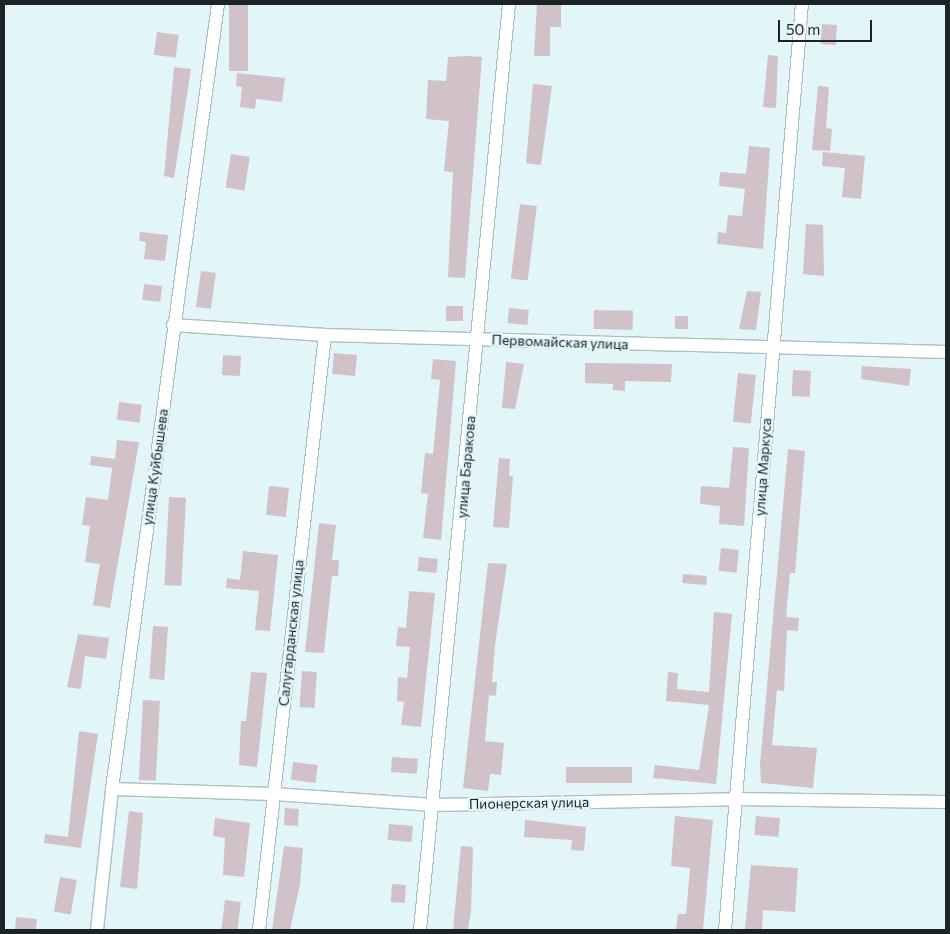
<!DOCTYPE html>
<meta charset="utf-8">
<style>
body{margin:0}
#map{position:relative;width:950px;height:934px;overflow:hidden;background:#e2f5f9;font-family:Commissioner,sans-serif}
div>[style]{position:absolute}
.building>*{inset:0;background:#d1c1c8;transform-origin:0 0}
.roads{filter:drop-shadow(1px 0 #adbfc3) drop-shadow(-1px 0 #adbfc3) drop-shadow(0 1px #adbfc3) drop-shadow(0 -1px #adbfc3)}
.minor>*{height:12px;margin:-6px;padding:0 6px;transform-origin:6px;border-radius:6px;background:#fff}
span{translate:-50% -50%;white-space:nowrap;text-align:center;line-height:1.15;-webkit-text-stroke:4.5px #e2f5f9;paint-order:stroke}
.street-label{font-size:14px;color:#1c2324}
.frame{position:absolute;inset:0;border:5px solid #1c2324;pointer-events:none}
.scale{position:absolute;left:778px;top:20px;width:94px;height:22px;box-sizing:border-box;border:2px solid #1c2324;border-top:0;padding-left:6px;font-size:15px;line-height:18px;white-space:nowrap;color:#1c2324;-webkit-text-stroke:4px #e2f5f9;paint-order:stroke}
</style>
<div id="map">
<div class="building">
<i style="left:229px;top:4px;width:19px;height:67px"></i>
<i style="clip-path:polygon(537px 4px,561px 4px,561px 27px,550px 27px,550px 56px,534px 56px)"></i>
<i style="left:822px;top:24px;width:15px;height:20px;rotate:4deg"></i>
<i style="left:157px;top:32px;width:22px;height:23px;rotate:8deg"></i>
<i style="clip-path:polygon(768px 55px,778px 56px,776px 108px,763px 107px)"></i>
<i style="clip-path:polygon(467px 56px,482px 57px,465px 278px,448px 277px,453px 172px,444px 171px,449px 121px,426px 119px,428px 80px,446px 81px,448px 57px)"></i>
<i style="clip-path:polygon(174px 67px,191px 69px,174px 178px,164px 176px)"></i>
<i style="clip-path:polygon(237px 73px,285px 78px,282px 102px,256px 99px,255px 109px,240px 107px,242px 87px,236px 86px)"></i>
<i style="clip-path:polygon(533px 84px,552px 86px,541px 165px,526px 163px)"></i>
<i style="clip-path:polygon(818px 86px,829px 87px,826px 128px,832px 129px,830px 151px,812px 150px)"></i>
<i style="clip-path:polygon(749px 146px,770px 148px,763px 249px,717px 244px,718px 232px,726px 233px,728px 215px,742px 216px,745px 189px,719px 186px,720px 172px,746px 174px)"></i>
<i style="clip-path:polygon(823px 152px,865px 156px,861px 199px,842px 197px,845px 168px,822px 166px)"></i>
<i style="left:231px;top:154px;width:19px;height:34px;rotate:9deg"></i>
<i style="left:520px;top:204px;width:17px;height:75px;rotate:7deg"></i>
<i style="clip-path:polygon(806px 224px,823px 225px,824px 276px,803px 274px)"></i>
<i style="clip-path:polygon(140px 232px,168px 235px,165px 261px,144px 259px,146px 242px,139px 241px)"></i>
<i style="left:201px;top:271px;width:15px;height:36px;rotate:8deg"></i>
<i style="left:144px;top:284px;width:18px;height:16px;rotate:6deg"></i>
<i style="clip-path:polygon(747px 291px,761px 292px,756px 330px,739px 329px)"></i>
<i style="left:446px;top:306px;width:17px;height:15px"></i>
<i style="left:509px;top:308px;width:20px;height:15px;rotate:6deg"></i>
<i style="left:594px;top:310px;width:39px;height:19px;rotate:1deg"></i>
<i style="left:675px;top:316px;width:13px;height:13px"></i>
<i style="left:334px;top:353px;width:23px;height:21px;rotate:5deg"></i>
<i style="left:223px;top:355px;width:18px;height:20px;rotate:3deg"></i>
<i style="clip-path:polygon(433px 359px,456px 361px,441px 540px,423px 538px,428px 494px,421px 493px,425px 453px,433px 454px,440px 380px,431px 379px)"></i>
<i style="clip-path:polygon(506px 362px,524px 364px,515px 409px,502px 408px)"></i>
<i style="clip-path:polygon(585px 363px,672px 364px,671px 382px,625px 381px,625px 391px,613px 390px,613px 384px,585px 383px)"></i>
<i style="clip-path:polygon(862px 366px,911px 369px,909px 386px,861px 379px)"></i>
<i style="left:793px;top:370px;width:18px;height:26px;rotate:3deg"></i>
<i style="left:738px;top:373px;width:18px;height:49px;rotate:6deg"></i>
<i style="left:119px;top:402px;width:23px;height:18px;rotate:7deg"></i>
<i style="clip-path:polygon(117px 440px,139px 442px,110px 608px,93px 605px,100px 564px,85px 562px,90px 526px,82px 525px,86px 497px,108px 500px,112px 468px,90px 465px,91px 456px,115px 459px)"></i>
<i style="clip-path:polygon(733px 447px,749px 448px,744px 526px,719px 524px,720px 506px,700px 504px,701px 486px,729px 488px)"></i>
<i style="clip-path:polygon(788px 449px,805px 451px,795px 573px,790px 573px,786px 617px,799px 618px,798px 631px,787px 630px,784px 691px,777px 690px,772px 745px,817px 748px,813px 788px,761px 783px,760px 765px)"></i>
<i style="clip-path:polygon(499px 458px,510px 459px,509px 476px,513px 476px,509px 528px,493px 527px)"></i>
<i style="left:269px;top:486px;width:20px;height:29px;rotate:6deg"></i>
<i style="left:169px;top:497px;width:17px;height:88px;rotate:3deg"></i>
<i style="clip-path:polygon(319px 523px,336px 525px,332px 560px,339px 560px,338px 576px,332px 576px,324px 653px,305px 652px)"></i>
<i style="left:721px;top:548px;width:18px;height:23px;rotate:6deg"></i>
<i style="clip-path:polygon(243px 551px,278px 555px,270px 631px,255px 630px,259px 591px,226px 588px,227px 578px,240px 580px)"></i>
<i style="left:419px;top:557px;width:19px;height:14px;rotate:6deg"></i>
<i style="clip-path:polygon(488px 563px,507px 564px,495px 645px,492px 682px,497px 682px,496px 696px,489px 695px,485px 741px,504px 743px,501px 775px,490px 774px,488px 791px,463px 788px)"></i>
<i style="left:683px;top:574px;width:24px;height:9px;rotate:5deg"></i>
<i style="clip-path:polygon(409px 591px,435px 593px,421px 727px,401px 725px,404px 702px,397px 701px,398px 677px,407px 678px,410px 647px,396px 646px,398px 627px,406px 628px)"></i>
<i style="clip-path:polygon(714px 612px,732px 614px,716px 784px,653px 778px,655px 765px,699px 770px,709px 705px,666px 701px,668px 672px,678px 673px,677px 689px,709px 692px)"></i>
<i style="left:153px;top:626px;width:15px;height:53px;rotate:4deg"></i>
<i style="clip-path:polygon(78px 634px,109px 638px,106px 659px,85px 656px,81px 689px,67px 687px)"></i>
<i style="left:302px;top:671px;width:15px;height:36px;rotate:4deg"></i>
<i style="clip-path:polygon(251px 672px,267px 673px,257px 767px,239px 765px,241px 721px,246px 721px)"></i>
<i style="left:143px;top:700px;width:17px;height:80px;rotate:3deg"></i>
<i style="clip-path:polygon(79px 731px,98px 734px,81px 848px,44px 843px,45px 834px,68px 837px)"></i>
<i style="left:392px;top:757px;width:26px;height:15px;rotate:4deg"></i>
<i style="left:293px;top:762px;width:25px;height:18px;rotate:7deg"></i>
<i style="left:632px;top:767px;width:16px;height:66px;rotate:90deg"></i>
<i style="left:285px;top:808px;width:14px;height:17px;rotate:4deg"></i>
<i style="clip-path:polygon(129px 811px,143px 813px,137px 889px,120px 887px)"></i>
<i style="clip-path:polygon(675px 816px,713px 820px,703px 930px,676px 930px,678px 914px,686px 914px,690px 868px,671px 866px)"></i>
<i style="left:756px;top:816px;width:24px;height:19px;rotate:5deg"></i>
<i style="clip-path:polygon(215px 818px,250px 823px,244px 877px,223px 875px,225px 838px,213px 836px)"></i>
<i style="clip-path:polygon(525px 820px,586px 827px,584px 851px,571px 850px,572px 840px,524px 837px)"></i>
<i style="left:389px;top:824px;width:24px;height:16px;rotate:5deg"></i>
<i style="clip-path:polygon(284px 846px,303px 848px,300px 884px,290px 930px,272px 930px)"></i>
<i style="clip-path:polygon(461px 846px,473px 847px,471px 910px,468px 930px,453px 930px)"></i>
<i style="clip-path:polygon(751px 865px,798px 868px,795px 912px,763px 910px,762px 930px,745px 930px)"></i>
<i style="left:60px;top:877px;width:17px;height:35px;rotate:10deg"></i>
<i style="left:392px;top:884px;width:14px;height:18px;rotate:4deg"></i>
<i style="left:225px;top:900px;width:16px;height:30px;rotate:7deg"></i>
<i style="clip-path:polygon(16px 917px,37px 919px,36px 930px,15px 930px)"></i>
</div>
<div class="roads">
<div class="minor">
<i style="left:173px;top:325px;width:152px;rotate:3.8deg"></i>
<i style="left:325px;top:335px;width:621px;rotate:1.57deg"></i>
<i style="left:112px;top:789px;width:161px;rotate:1.8deg"></i>
<i style="left:273px;top:794px;width:161px;rotate:3.9deg"></i>
<i style="left:434px;top:805px;width:303px;rotate:-1.1deg"></i>
<i style="left:737px;top:799px;width:209px;rotate:0.8deg"></i>
<i style="left:97px;top:930px;width:142px;rotate:-83.9deg"></i>
<i style="left:112px;top:789px;width:792px;rotate:-82.31deg"></i>
<i style="left:259px;top:930px;width:599px;rotate:-83.67deg"></i>
<i style="left:420px;top:930px;width:930px;rotate:-84.51deg"></i>
<i style="left:725px;top:930px;width:929px;rotate:-85.25deg"></i>
</div>
</div>
<div class="street-label">
<span style="left:560px;top:342px;rotate:2deg">Первомайская улица</span>
<span style="left:155px;top:467px;rotate:-82deg">улица Куйбышева</span>
<span style="left:466px;top:467px;rotate:-85deg">улица Баракова</span>
<span style="left:763px;top:467px;rotate:-86deg">улица Маркуса</span>
<span style="left:291px;top:633px;rotate:-84deg">Салугарданская улица</span>
<span style="left:529px;top:803px;rotate:-1deg">Пионерская улица</span>
</div>
<div class="frame"></div>
<div class="scale">50 m</div>
</div>
